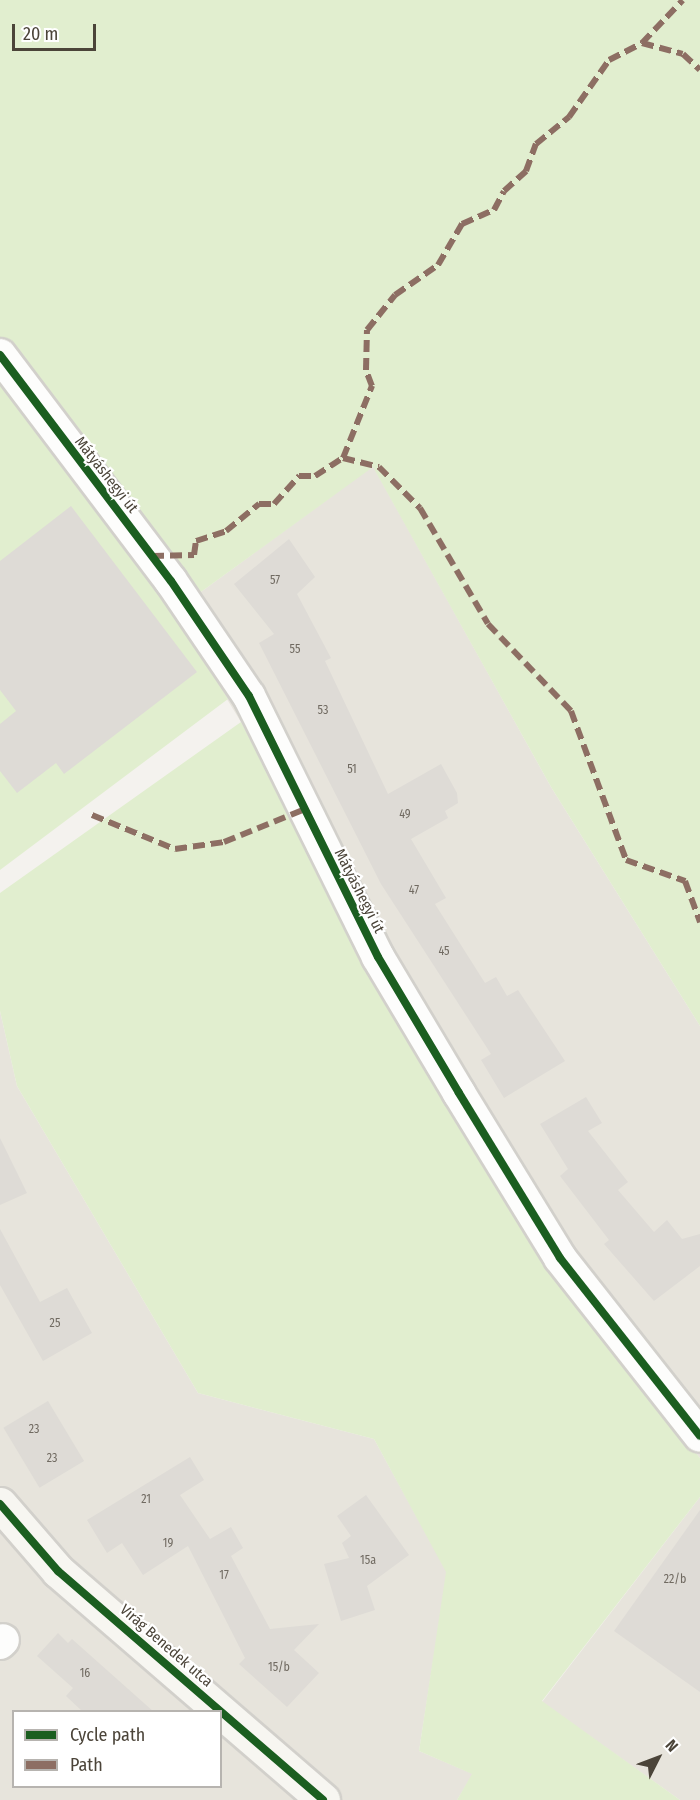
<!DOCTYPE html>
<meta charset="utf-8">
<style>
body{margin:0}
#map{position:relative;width:700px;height:1800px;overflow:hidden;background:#f4f2ee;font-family:"Fira Sans Condensed",sans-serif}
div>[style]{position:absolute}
.residential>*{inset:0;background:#e7e4dc}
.green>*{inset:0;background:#e1eecf}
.building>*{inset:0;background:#dedbd6;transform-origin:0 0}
.roads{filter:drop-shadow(2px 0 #d2d0cb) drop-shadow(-2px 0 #d2d0cb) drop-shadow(0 2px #d2d0cb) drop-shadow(0 -2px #d2d0cb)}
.street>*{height:32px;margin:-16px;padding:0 16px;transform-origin:16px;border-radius:16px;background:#fdfdfc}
.secondary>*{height:33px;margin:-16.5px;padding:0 16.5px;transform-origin:16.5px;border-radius:16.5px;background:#f7f6f1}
.quiet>*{height:6px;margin-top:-3px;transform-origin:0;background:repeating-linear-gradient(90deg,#8d6e63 0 12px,transparent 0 18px)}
.cycleway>*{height:8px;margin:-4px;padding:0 4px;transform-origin:4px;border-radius:4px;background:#1b5e20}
span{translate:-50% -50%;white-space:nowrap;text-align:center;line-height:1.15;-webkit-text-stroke:4.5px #fff;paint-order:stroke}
.number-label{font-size:12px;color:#706a61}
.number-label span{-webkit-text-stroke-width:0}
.street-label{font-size:15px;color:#4b4439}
.legend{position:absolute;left:12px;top:1710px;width:210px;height:78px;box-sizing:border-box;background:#fff;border:2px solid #b7b4b0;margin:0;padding:8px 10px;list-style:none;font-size:18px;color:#4b4439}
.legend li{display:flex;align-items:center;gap:12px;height:30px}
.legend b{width:30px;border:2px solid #b7b4b0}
.north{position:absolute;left:628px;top:1728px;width:60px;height:60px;-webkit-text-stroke:4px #fff;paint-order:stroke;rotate:48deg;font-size:16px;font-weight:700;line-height:24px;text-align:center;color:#4b4439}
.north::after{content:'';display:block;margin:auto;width:21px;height:27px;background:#4b4439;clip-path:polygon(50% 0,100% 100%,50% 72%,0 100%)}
.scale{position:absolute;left:12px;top:24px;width:84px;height:27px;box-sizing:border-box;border:3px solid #4b4439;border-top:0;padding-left:8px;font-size:18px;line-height:21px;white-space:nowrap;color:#4b4439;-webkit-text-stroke:4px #fff;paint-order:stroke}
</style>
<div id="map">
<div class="residential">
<i style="clip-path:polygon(373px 466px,551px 787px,700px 1026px,700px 1458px,566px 1293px,412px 1047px,241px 722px,182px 626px,194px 597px)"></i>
<i style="clip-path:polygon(evenodd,0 1011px,17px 1086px,198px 1393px,374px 1439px,447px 1572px,419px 1751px,473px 1774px,457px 1800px,0 1800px,0 1011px,14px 1712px,220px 1712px,220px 1786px,14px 1786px,14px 1712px)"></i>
<i style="clip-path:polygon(700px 1497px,700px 1800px,680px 1800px,542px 1702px)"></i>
</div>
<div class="green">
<i style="clip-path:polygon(0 0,700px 0,700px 1026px,551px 787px,373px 467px,194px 597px,28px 378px,0 337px)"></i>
<i style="clip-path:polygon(0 385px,182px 626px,228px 699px,0 870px)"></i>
<i style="clip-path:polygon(241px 722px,412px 1047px,566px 1293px,700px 1458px,700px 1497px,542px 1701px,680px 1800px,457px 1800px,472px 1774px,419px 1751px,446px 1572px,374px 1439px,198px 1393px,17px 1086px,0 1011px,0 893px)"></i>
</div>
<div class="building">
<i style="clip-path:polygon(71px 506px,197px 672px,64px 774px,56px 763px,17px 793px,0 771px,0 724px,16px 711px,0 690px,0 561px)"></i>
<i style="clip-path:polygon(289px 539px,315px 577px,297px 594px,331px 658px,325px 661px,388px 794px,441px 764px,457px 793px,458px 803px,445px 811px,448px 818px,411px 839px,446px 898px,435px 904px,485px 983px,496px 977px,507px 996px,518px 990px,565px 1061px,504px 1098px,481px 1060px,491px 1054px,381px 884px,259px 643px,274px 634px,234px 584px)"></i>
<i style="clip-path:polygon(586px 1097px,602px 1123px,588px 1131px,628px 1182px,618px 1190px,654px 1232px,667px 1220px,682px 1239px,700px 1234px,700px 1266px,654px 1301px,604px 1244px,609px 1240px,560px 1176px,568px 1169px,540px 1124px)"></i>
<i style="clip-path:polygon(0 1138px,27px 1193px,0 1205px)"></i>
<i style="clip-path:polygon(0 1229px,40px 1302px,67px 1288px,92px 1333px,43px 1361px,0 1285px)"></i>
<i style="left:48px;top:1401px;width:70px;height:52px;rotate:59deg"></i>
<i style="clip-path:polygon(190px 1457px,204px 1480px,180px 1495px,210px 1539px,231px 1527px,243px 1548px,231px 1556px,270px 1629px,319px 1624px,294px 1650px,319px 1673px,287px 1707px,239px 1664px,245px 1658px,188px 1546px,143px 1575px,122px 1543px,107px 1553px,87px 1520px)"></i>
<i style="clip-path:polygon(366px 1495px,409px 1555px,367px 1586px,375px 1610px,341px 1621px,324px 1564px,349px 1558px,342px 1543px,351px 1536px,337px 1516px)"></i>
<i style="clip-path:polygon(700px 1510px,700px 1692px,614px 1631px)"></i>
<i style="clip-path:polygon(58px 1633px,68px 1643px,72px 1639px,154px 1712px,83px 1712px,66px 1696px,73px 1688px,37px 1656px)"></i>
</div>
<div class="roads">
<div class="street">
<i style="left:0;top:355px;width:283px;rotate:52.9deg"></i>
<i style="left:171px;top:581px;width:139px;rotate:55.9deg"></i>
<i style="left:249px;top:696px;width:291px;rotate:63.7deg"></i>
<i style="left:378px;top:957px;width:158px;rotate:59.2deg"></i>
<i style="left:459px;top:1093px;width:193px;rotate:58.5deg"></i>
<i style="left:560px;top:1258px;width:226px;rotate:51.8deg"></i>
<i style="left:0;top:1643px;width:4px;rotate:-45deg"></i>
</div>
<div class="secondary">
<i style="left:0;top:1504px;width:89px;rotate:49.1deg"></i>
<i style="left:58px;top:1571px;width:350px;rotate:40.8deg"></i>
</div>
</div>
<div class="quiet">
<i style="left:642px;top:43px;width:59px;rotate:-46.4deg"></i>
<i style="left:343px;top:458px;width:78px;rotate:-68.1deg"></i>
<i style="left:372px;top:386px;width:17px;rotate:-111deg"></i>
<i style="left:366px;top:370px;width:40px;rotate:-88.6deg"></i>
<i style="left:367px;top:330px;width:45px;rotate:-51.3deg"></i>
<i style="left:395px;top:295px;width:52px;rotate:-34.9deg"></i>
<i style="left:438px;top:265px;width:48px;rotate:-59.7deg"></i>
<i style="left:462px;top:224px;width:35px;rotate:-24deg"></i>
<i style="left:494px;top:210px;width:21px;rotate:-62deg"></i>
<i style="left:504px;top:191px;width:30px;rotate:-42deg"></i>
<i style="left:526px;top:171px;width:29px;rotate:-70deg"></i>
<i style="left:536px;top:144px;width:43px;rotate:-39.3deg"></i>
<i style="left:569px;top:117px;width:70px;rotate:-54.9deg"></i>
<i style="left:609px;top:60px;width:37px;rotate:-27deg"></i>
<i style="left:642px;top:43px;width:42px;rotate:15deg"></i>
<i style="left:683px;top:54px;width:23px;rotate:43deg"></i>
<i style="left:152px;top:556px;width:42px;rotate:-1.4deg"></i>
<i style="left:194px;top:555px;width:14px;rotate:-82deg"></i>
<i style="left:196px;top:541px;width:32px;rotate:-18deg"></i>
<i style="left:226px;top:531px;width:43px;rotate:-39.3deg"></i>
<i style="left:259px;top:504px;width:15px"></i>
<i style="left:274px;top:504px;width:38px;rotate:-48deg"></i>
<i style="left:299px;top:476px;width:16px"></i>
<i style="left:315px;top:476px;width:33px;rotate:-33deg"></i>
<i style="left:343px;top:458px;width:37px;rotate:14deg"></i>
<i style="left:379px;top:467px;width:58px;rotate:45deg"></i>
<i style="left:420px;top:508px;width:134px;rotate:59.6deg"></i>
<i style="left:488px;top:624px;width:120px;rotate:46.3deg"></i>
<i style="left:571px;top:711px;width:159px;rotate:69.7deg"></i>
<i style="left:626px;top:860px;width:63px;rotate:19.6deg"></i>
<i style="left:685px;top:881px;width:44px;rotate:69.9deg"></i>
<i style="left:92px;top:815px;width:90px;rotate:22.3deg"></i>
<i style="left:175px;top:849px;width:49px;rotate:-8.1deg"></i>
<i style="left:224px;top:842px;width:85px;rotate:-22.1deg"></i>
</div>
<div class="cycleway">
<i style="left:0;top:355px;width:283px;rotate:52.9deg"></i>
<i style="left:171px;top:581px;width:139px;rotate:55.9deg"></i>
<i style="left:249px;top:696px;width:291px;rotate:63.7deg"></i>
<i style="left:378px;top:957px;width:158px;rotate:59.2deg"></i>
<i style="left:459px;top:1093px;width:193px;rotate:58.5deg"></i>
<i style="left:560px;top:1258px;width:226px;rotate:51.8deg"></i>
<i style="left:0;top:1504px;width:89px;rotate:49.1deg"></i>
<i style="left:58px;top:1571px;width:350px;rotate:40.8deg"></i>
</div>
<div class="number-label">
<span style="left:275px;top:581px">57</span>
<span style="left:295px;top:650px">55</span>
<span style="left:323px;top:711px">53</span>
<span style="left:352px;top:770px">51</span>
<span style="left:405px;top:815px">49</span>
<span style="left:414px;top:891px">47</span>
<span style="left:444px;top:952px">45</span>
<span style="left:55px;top:1324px">25</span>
<span style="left:34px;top:1430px">23</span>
<span style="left:52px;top:1459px">23</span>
<span style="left:146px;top:1500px">21</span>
<span style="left:168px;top:1544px">19</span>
<span style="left:368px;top:1561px">15a</span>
<span style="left:224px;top:1576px">17</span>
<span style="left:675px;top:1580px">22/b</span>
<span style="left:279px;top:1668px">15/b</span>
<span style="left:85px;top:1674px">16</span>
</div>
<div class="street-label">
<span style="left:106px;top:475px;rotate:52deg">Mátyáshegyi út</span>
<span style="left:359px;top:891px;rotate:63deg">Mátyáshegyi út</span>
<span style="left:166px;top:1646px;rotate:41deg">Virág Benedek utca</span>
</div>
<ul class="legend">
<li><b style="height:8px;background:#1b5e20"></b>Cycle path</li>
<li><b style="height:8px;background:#8d6e63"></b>Path</li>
</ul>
<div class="north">N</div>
<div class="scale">20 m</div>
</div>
